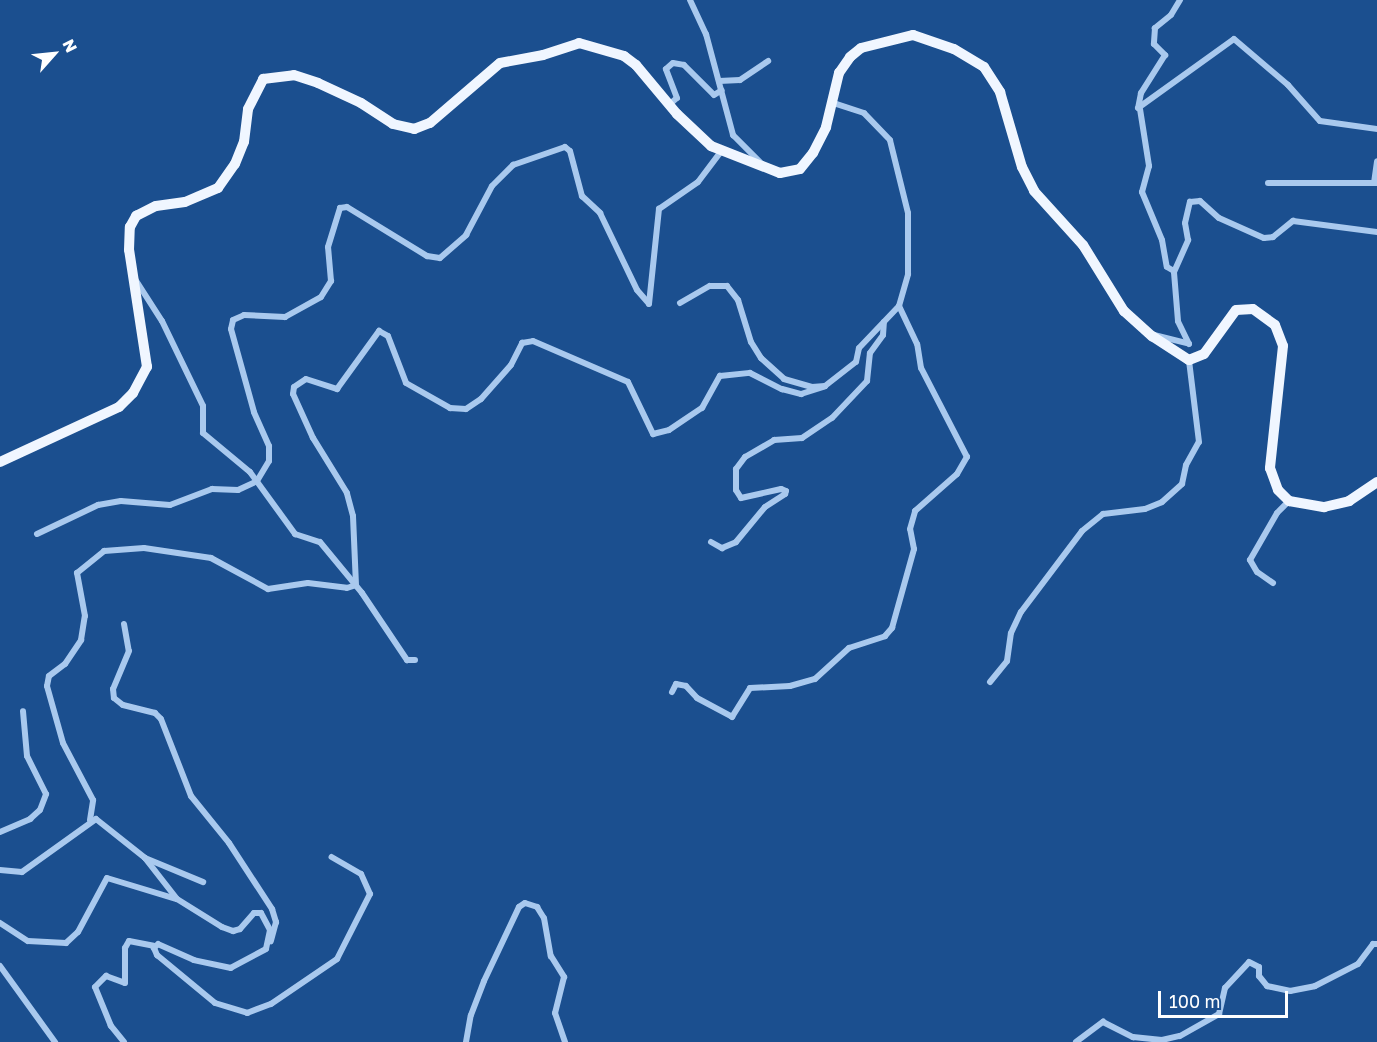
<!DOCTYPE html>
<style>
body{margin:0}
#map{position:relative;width:1377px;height:1042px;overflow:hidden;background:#1b4f8f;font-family:"Golos Text",sans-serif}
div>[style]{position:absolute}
.minor>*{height:6px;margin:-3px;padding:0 3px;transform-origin:3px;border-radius:3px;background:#a9c9ee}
.primary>*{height:10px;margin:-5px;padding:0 5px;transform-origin:5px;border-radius:5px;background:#f0f6ff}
span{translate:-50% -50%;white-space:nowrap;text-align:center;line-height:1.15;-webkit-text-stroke:4.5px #1b4f8f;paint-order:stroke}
.north{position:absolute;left:24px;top:24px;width:60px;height:60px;-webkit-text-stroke:4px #1b4f8f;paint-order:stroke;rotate:63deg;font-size:16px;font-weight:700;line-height:24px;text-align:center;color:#fff}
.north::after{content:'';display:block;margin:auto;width:21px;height:27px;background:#fff;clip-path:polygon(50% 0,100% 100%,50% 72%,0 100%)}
.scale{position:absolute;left:1158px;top:991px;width:130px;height:27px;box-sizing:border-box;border:3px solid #fff;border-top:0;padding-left:8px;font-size:18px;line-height:21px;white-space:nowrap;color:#fff;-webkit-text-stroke:4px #1b4f8f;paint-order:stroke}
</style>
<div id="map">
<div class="minor">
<i style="left:690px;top:0;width:38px;rotate:65deg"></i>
<i style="left:706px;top:34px;width:105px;rotate:75deg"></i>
<i style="left:733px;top:135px;width:40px;rotate:45deg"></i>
<i style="left:1180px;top:0;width:17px;rotate:121deg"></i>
<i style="left:1171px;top:15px;width:21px;rotate:141deg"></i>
<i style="left:1155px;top:28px;width:16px;rotate:94deg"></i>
<i style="left:1154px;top:44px;width:16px;rotate:45deg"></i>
<i style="left:1165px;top:55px;width:45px;rotate:122.3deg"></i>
<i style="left:1141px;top:93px;width:15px;rotate:101deg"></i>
<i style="left:1138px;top:108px;width:118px;rotate:-35.7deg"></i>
<i style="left:1234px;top:39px;width:71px;rotate:40.4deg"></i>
<i style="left:1288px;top:85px;width:48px;rotate:48.4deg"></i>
<i style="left:1320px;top:121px;width:58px;rotate:8deg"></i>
<i style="left:719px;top:81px;width:21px;rotate:-3deg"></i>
<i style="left:740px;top:80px;width:34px;rotate:-34deg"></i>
<i style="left:670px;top:104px;width:9px;rotate:-41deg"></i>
<i style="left:677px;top:98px;width:31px;rotate:-111deg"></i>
<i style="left:666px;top:69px;width:9px;rotate:-41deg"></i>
<i style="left:673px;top:63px;width:11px;rotate:10deg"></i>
<i style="left:684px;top:65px;width:42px;rotate:45deg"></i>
<i style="left:714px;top:95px;width:9px;rotate:-32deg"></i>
<i style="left:1140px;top:109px;width:58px;rotate:81deg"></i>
<i style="left:1149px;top:166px;width:27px;rotate:105deg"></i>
<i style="left:1142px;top:192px;width:52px;rotate:67.4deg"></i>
<i style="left:1162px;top:240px;width:27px;rotate:80deg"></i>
<i style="left:1167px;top:267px;width:8px;rotate:30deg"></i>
<i style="left:1268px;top:183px;width:109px"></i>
<i style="left:1374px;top:183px;width:22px;rotate:-82deg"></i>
<i style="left:135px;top:279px;width:50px;rotate:57.3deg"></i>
<i style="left:162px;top:321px;width:94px;rotate:64.2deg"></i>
<i style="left:203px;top:406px;width:27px;rotate:90deg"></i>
<i style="left:203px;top:433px;width:61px;rotate:39.7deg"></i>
<i style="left:250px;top:472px;width:77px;rotate:54deg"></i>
<i style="left:295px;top:534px;width:26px;rotate:18deg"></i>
<i style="left:320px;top:542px;width:66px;rotate:50.5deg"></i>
<i style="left:362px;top:593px;width:81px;rotate:56.1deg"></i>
<i style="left:407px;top:660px;width:8px"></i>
<i style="left:680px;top:303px;width:34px;rotate:-30deg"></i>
<i style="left:710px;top:286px;width:17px"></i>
<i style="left:727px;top:286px;width:18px;rotate:52deg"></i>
<i style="left:738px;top:300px;width:44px;rotate:72.8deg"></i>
<i style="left:751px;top:342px;width:19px;rotate:58deg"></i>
<i style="left:761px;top:358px;width:31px;rotate:42deg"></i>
<i style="left:784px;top:379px;width:29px;rotate:16deg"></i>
<i style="left:812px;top:387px;width:13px;rotate:-4deg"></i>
<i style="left:825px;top:386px;width:39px;rotate:-38deg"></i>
<i style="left:856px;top:362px;width:14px;rotate:-78deg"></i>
<i style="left:859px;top:348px;width:58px;rotate:-46.4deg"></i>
<i style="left:1154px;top:335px;width:36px;rotate:14deg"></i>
<i style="left:1189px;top:344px;width:25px;rotate:-116deg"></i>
<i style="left:1178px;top:321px;width:49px;rotate:-94.7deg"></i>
<i style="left:1174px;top:272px;width:35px;rotate:-66deg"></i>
<i style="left:1188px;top:240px;width:17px;rotate:-100deg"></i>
<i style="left:1185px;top:223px;width:22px;rotate:-77deg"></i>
<i style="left:1190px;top:202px;width:10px;rotate:-6deg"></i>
<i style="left:1200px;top:201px;width:25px;rotate:42deg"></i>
<i style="left:1219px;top:218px;width:49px;rotate:24deg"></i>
<i style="left:1264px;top:238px;width:9px;rotate:-6deg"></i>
<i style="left:1273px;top:237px;width:26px;rotate:-39deg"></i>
<i style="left:1293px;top:221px;width:85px;rotate:7.5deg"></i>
<i style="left:37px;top:534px;width:68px;rotate:-25.4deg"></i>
<i style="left:98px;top:505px;width:23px;rotate:-10deg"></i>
<i style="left:121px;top:501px;width:49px;rotate:4.7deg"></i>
<i style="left:170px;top:505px;width:45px;rotate:-20.9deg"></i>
<i style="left:212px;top:489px;width:26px;rotate:2deg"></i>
<i style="left:238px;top:490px;width:21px;rotate:-25deg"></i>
<i style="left:257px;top:481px;width:23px;rotate:-59deg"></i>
<i style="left:269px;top:461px;width:15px;rotate:-90deg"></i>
<i style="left:269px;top:446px;width:37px;rotate:-114deg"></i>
<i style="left:254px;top:412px;width:86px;rotate:-105.5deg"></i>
<i style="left:231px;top:329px;width:9px;rotate:-77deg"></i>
<i style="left:233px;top:320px;width:12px;rotate:-24deg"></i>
<i style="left:244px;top:315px;width:41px;rotate:2.8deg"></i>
<i style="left:285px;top:317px;width:41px;rotate:-29.1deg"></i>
<i style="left:321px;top:297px;width:19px;rotate:-58deg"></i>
<i style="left:331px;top:281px;width:34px;rotate:-95deg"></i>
<i style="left:328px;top:247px;width:41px;rotate:-72.9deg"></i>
<i style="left:340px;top:208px;width:7px;rotate:-8deg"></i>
<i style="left:347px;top:207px;width:94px;rotate:31.5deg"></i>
<i style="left:427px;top:256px;width:13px;rotate:9deg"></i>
<i style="left:440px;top:258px;width:35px;rotate:-41deg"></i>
<i style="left:466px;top:235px;width:55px;rotate:-62deg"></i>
<i style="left:492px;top:186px;width:30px;rotate:-45deg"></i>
<i style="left:513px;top:165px;width:55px;rotate:-19.1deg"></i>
<i style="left:565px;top:147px;width:6px;rotate:39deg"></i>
<i style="left:570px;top:151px;width:47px;rotate:75.1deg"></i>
<i style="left:582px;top:196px;width:25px;rotate:43deg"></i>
<i style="left:600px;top:213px;width:85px;rotate:64.3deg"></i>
<i style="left:637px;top:290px;width:18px;rotate:49deg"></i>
<i style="left:649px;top:304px;width:96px;rotate:-84deg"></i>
<i style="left:659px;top:209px;width:47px;rotate:-34.7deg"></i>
<i style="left:698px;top:182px;width:38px;rotate:-53deg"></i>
<i style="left:711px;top:542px;width:13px;rotate:29deg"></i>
<i style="left:722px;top:548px;width:15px;rotate:-23deg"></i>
<i style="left:736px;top:542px;width:45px;rotate:-50.4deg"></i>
<i style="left:765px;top:507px;width:24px;rotate:-33deg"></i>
<i style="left:785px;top:494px;width:3px;rotate:-72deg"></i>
<i style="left:786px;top:491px;width:5px;rotate:-158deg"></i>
<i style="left:781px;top:489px;width:41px;rotate:167.3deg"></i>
<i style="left:741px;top:498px;width:9px;rotate:-122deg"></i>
<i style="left:736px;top:490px;width:21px;rotate:-90deg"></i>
<i style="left:736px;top:469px;width:15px;rotate:-53deg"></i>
<i style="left:745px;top:457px;width:34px;rotate:-30deg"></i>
<i style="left:774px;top:440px;width:28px;rotate:-4deg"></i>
<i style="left:802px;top:438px;width:36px;rotate:-34deg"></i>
<i style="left:832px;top:418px;width:51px;rotate:-46.6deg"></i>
<i style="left:867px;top:381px;width:28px;rotate:-84deg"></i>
<i style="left:870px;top:353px;width:22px;rotate:-54deg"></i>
<i style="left:883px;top:335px;width:13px;rotate:-86deg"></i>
<i style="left:1273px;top:583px;width:19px;rotate:-145deg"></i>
<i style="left:1257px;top:572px;width:14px;rotate:-120deg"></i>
<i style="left:1250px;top:560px;width:54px;rotate:-60.1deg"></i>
<i style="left:1277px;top:513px;width:17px;rotate:-45deg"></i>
<i style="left:124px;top:624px;width:27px;rotate:80deg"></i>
<i style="left:129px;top:651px;width:41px;rotate:112.8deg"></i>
<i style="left:113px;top:689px;width:9px;rotate:84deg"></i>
<i style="left:114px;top:698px;width:11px;rotate:38deg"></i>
<i style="left:123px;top:705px;width:33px;rotate:14deg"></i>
<i style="left:155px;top:713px;width:8px;rotate:45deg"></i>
<i style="left:161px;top:719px;width:83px;rotate:68.7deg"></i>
<i style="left:191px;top:796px;width:60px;rotate:51deg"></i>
<i style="left:229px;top:843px;width:79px;rotate:56.9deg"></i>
<i style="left:272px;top:909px;width:14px;rotate:73deg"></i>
<i style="left:276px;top:922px;width:20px;rotate:105deg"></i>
<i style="left:990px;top:682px;width:27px;rotate:-51deg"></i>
<i style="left:1007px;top:661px;width:28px;rotate:-82deg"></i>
<i style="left:1011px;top:633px;width:23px;rotate:-65deg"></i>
<i style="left:1021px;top:612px;width:101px;rotate:-53deg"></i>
<i style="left:1082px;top:531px;width:27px;rotate:-39deg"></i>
<i style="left:1103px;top:514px;width:42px;rotate:-6.8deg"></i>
<i style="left:1145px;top:509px;width:18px;rotate:-22deg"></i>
<i style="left:1162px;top:502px;width:27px;rotate:-42deg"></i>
<i style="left:1182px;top:484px;width:19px;rotate:-78deg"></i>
<i style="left:1186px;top:465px;width:26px;rotate:-61deg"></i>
<i style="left:1199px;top:442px;width:83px;rotate:-97deg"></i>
<i style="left:672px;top:692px;width:9px;rotate:-63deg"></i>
<i style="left:676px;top:684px;width:10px;rotate:11deg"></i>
<i style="left:686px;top:686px;width:16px;rotate:47deg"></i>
<i style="left:697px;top:698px;width:40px;rotate:28deg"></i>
<i style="left:732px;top:717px;width:34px;rotate:-58deg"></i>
<i style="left:750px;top:688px;width:40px;rotate:-2.9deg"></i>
<i style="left:790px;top:686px;width:26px;rotate:-16deg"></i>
<i style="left:815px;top:679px;width:46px;rotate:-42.4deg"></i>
<i style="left:849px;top:648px;width:38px;rotate:-18deg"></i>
<i style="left:885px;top:636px;width:11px;rotate:-49deg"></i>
<i style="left:892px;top:628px;width:82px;rotate:-74.4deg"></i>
<i style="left:914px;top:549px;width:20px;rotate:-101deg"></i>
<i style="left:910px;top:529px;width:19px;rotate:-74deg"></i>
<i style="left:915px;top:511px;width:56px;rotate:-41.4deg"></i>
<i style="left:957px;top:474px;width:20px;rotate:-60deg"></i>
<i style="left:967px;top:457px;width:100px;rotate:-117.3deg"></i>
<i style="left:921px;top:368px;width:24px;rotate:-99deg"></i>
<i style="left:917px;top:344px;width:42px;rotate:-115.3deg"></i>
<i style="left:899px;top:306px;width:33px;rotate:-74deg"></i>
<i style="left:908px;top:274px;width:61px;rotate:-90deg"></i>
<i style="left:908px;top:213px;width:75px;rotate:-103.9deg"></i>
<i style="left:890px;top:140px;width:37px;rotate:-134deg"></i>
<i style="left:864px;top:113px;width:35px;rotate:-162deg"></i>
<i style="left:90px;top:820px;width:20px;rotate:-81deg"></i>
<i style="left:93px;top:800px;width:64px;rotate:-117.8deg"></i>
<i style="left:63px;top:743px;width:59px;rotate:-105.7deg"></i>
<i style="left:47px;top:686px;width:10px;rotate:-79deg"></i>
<i style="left:49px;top:676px;width:20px;rotate:-37deg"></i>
<i style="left:65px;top:664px;width:29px;rotate:-56deg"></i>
<i style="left:81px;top:640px;width:24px;rotate:-81deg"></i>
<i style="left:85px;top:616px;width:44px;rotate:-100.5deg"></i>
<i style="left:77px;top:573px;width:35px;rotate:-39deg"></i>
<i style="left:104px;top:551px;width:40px;rotate:-4.3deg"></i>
<i style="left:144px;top:548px;width:68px;rotate:8.5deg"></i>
<i style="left:211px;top:558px;width:65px;rotate:28.5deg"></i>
<i style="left:268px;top:589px;width:40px;rotate:-8.5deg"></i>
<i style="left:308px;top:583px;width:39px;rotate:7deg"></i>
<i style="left:347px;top:588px;width:9px;rotate:-18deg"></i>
<i style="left:356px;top:585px;width:69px;rotate:-92.5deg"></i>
<i style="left:353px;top:516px;width:24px;rotate:-105deg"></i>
<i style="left:347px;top:493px;width:65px;rotate:-121.7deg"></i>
<i style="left:313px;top:438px;width:48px;rotate:-114.4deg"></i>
<i style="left:293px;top:394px;width:7px;rotate:-82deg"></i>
<i style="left:294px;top:387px;width:14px;rotate:-34deg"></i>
<i style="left:306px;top:379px;width:33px;rotate:18deg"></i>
<i style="left:337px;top:389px;width:72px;rotate:-54.1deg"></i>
<i style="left:379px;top:331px;width:10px;rotate:29deg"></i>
<i style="left:388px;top:336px;width:50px;rotate:69deg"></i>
<i style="left:406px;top:383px;width:51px;rotate:29.6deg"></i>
<i style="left:450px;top:408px;width:16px;rotate:4deg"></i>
<i style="left:466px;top:409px;width:18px;rotate:-34deg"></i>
<i style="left:481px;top:399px;width:45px;rotate:-48.6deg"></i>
<i style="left:511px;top:365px;width:25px;rotate:-63deg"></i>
<i style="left:522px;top:343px;width:11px;rotate:-10deg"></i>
<i style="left:533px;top:341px;width:103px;rotate:23.3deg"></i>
<i style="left:628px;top:382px;width:58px;rotate:64.3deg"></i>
<i style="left:653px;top:434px;width:16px;rotate:-14deg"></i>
<i style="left:669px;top:430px;width:40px;rotate:-34deg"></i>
<i style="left:702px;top:408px;width:37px;rotate:-61deg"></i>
<i style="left:720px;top:376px;width:30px;rotate:-6deg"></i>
<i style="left:750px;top:373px;width:36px;rotate:27deg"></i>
<i style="left:782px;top:389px;width:20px;rotate:15deg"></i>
<i style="left:801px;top:394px;width:25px;rotate:-18deg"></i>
<i style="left:0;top:832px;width:33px;rotate:-23deg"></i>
<i style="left:30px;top:819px;width:13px;rotate:-42deg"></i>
<i style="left:40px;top:810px;width:17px;rotate:-69deg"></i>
<i style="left:46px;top:794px;width:42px;rotate:-116.6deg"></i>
<i style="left:27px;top:756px;width:45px;rotate:-95.1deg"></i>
<i style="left:145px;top:858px;width:63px;rotate:22.5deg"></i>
<i style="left:0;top:870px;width:22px;rotate:5deg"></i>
<i style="left:22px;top:872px;width:91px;rotate:-35.6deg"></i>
<i style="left:96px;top:819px;width:63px;rotate:38.5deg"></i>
<i style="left:145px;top:858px;width:52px;rotate:52deg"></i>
<i style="left:177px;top:899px;width:53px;rotate:31.9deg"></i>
<i style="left:222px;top:927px;width:12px;rotate:20deg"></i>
<i style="left:233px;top:931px;width:7px;rotate:-16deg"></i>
<i style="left:240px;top:929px;width:21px;rotate:-49deg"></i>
<i style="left:254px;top:913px;width:7px"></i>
<i style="left:261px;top:913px;width:19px;rotate:62deg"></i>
<i style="left:270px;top:930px;width:19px;rotate:102deg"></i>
<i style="left:266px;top:949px;width:40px;rotate:152deg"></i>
<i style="left:231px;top:968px;width:38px;rotate:-168deg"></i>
<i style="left:194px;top:960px;width:39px;rotate:-156deg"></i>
<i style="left:158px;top:944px;width:6px;rotate:135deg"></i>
<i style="left:154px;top:948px;width:8px;rotate:67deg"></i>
<i style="left:157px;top:955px;width:75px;rotate:39.6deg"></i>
<i style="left:215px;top:1003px;width:34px;rotate:17deg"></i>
<i style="left:247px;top:1013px;width:26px;rotate:-21deg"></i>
<i style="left:271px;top:1004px;width:80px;rotate:-34.3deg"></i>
<i style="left:337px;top:959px;width:73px;rotate:-63.1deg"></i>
<i style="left:370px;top:894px;width:22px;rotate:-114deg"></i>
<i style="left:361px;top:874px;width:34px;rotate:-150deg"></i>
<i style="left:0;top:923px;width:33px;rotate:33deg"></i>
<i style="left:28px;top:941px;width:38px;rotate:3deg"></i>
<i style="left:66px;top:943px;width:16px;rotate:-43deg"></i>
<i style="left:78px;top:932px;width:61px;rotate:-61.8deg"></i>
<i style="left:107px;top:878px;width:72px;rotate:16.9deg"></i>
<i style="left:0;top:966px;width:94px;rotate:54.1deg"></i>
<i style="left:124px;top:1042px;width:21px;rotate:-129deg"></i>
<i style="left:111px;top:1026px;width:42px;rotate:-112.3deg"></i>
<i style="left:95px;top:987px;width:16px;rotate:-45deg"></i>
<i style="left:106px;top:976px;width:20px;rotate:20deg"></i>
<i style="left:125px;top:983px;width:35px;rotate:-90deg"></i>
<i style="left:125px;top:948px;width:8px;rotate:-60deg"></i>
<i style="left:129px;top:941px;width:25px;rotate:11deg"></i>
<i style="left:466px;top:1042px;width:27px;rotate:-80deg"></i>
<i style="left:471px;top:1015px;width:36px;rotate:-69deg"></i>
<i style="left:484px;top:981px;width:82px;rotate:-64.7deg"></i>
<i style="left:519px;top:907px;width:7px;rotate:-34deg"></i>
<i style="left:525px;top:903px;width:13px;rotate:18deg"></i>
<i style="left:537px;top:907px;width:13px;rotate:58deg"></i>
<i style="left:544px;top:918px;width:39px;rotate:80deg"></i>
<i style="left:551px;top:956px;width:25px;rotate:58deg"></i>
<i style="left:564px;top:977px;width:37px;rotate:104deg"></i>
<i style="left:555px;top:1013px;width:31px;rotate:71deg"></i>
<i style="left:1076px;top:1042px;width:34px;rotate:-37deg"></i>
<i style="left:1103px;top:1022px;width:34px;rotate:27deg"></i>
<i style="left:1133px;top:1037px;width:29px;rotate:6deg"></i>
<i style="left:1162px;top:1040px;width:18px;rotate:-13deg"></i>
<i style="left:1180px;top:1036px;width:45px;rotate:-29.4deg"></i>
<i style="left:1219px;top:1014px;width:27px;rotate:-77deg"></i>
<i style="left:1225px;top:988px;width:35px;rotate:-47deg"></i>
<i style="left:1249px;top:962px;width:11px;rotate:27deg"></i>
<i style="left:1259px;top:967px;width:9px;rotate:90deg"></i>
<i style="left:1259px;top:976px;width:13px;rotate:51deg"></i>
<i style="left:1267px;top:986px;width:24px;rotate:12deg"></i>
<i style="left:1290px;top:991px;width:25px;rotate:-11deg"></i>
<i style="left:1315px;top:986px;width:48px;rotate:-27.1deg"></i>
<i style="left:1358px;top:964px;width:25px;rotate:-53deg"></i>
<i style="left:1373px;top:944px;width:4px"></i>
</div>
<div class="primary">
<i style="left:0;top:462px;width:131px;rotate:-24.8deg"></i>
<i style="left:119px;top:407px;width:20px;rotate:-45deg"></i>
<i style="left:133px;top:393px;width:30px;rotate:-62deg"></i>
<i style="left:147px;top:367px;width:118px;rotate:-98.7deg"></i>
<i style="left:129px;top:250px;width:23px;rotate:-88deg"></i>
<i style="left:130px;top:227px;width:13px;rotate:-61deg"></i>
<i style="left:136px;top:216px;width:22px;rotate:-27deg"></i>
<i style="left:156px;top:206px;width:29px;rotate:-8deg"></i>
<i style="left:185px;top:202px;width:36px;rotate:-23deg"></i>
<i style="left:218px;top:188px;width:29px;rotate:-55deg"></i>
<i style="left:235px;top:164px;width:24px;rotate:-68deg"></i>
<i style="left:244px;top:142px;width:33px;rotate:-83deg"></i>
<i style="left:248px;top:109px;width:34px;rotate:-63deg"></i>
<i style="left:263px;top:79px;width:31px;rotate:-7deg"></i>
<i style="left:294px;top:75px;width:25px;rotate:18deg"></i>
<i style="left:318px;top:83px;width:47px;rotate:24.9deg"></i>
<i style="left:361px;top:103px;width:38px;rotate:33deg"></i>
<i style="left:393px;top:124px;width:22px;rotate:13deg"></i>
<i style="left:414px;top:129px;width:17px;rotate:-21deg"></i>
<i style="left:430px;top:123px;width:92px;rotate:-40.6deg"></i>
<i style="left:500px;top:63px;width:44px;rotate:-10.5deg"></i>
<i style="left:543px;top:55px;width:38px;rotate:-18deg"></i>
<i style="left:579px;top:43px;width:47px;rotate:16.1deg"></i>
<i style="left:624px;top:56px;width:15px;rotate:37deg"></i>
<i style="left:636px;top:65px;width:64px;rotate:50.1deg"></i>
<i style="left:677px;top:114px;width:47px;rotate:43.3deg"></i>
<i style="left:711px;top:146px;width:74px;rotate:21.4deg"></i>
<i style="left:780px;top:173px;width:20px;rotate:-11deg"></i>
<i style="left:800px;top:169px;width:21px;rotate:-51deg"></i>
<i style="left:813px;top:153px;width:29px;rotate:-63deg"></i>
<i style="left:826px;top:127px;width:56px;rotate:-76.5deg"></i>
<i style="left:839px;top:73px;width:19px;rotate:-55deg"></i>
<i style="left:850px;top:57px;width:14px;rotate:-39deg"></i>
<i style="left:861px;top:48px;width:54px;rotate:-14deg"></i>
<i style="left:913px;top:35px;width:43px;rotate:18.9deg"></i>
<i style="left:954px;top:49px;width:35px;rotate:31deg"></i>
<i style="left:984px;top:67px;width:30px;rotate:57deg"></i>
<i style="left:1000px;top:92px;width:78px;rotate:73.7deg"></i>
<i style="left:1022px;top:167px;width:27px;rotate:63deg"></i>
<i style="left:1034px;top:191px;width:73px;rotate:47.8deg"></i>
<i style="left:1083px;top:245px;width:78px;rotate:58.2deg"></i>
<i style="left:1124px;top:311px;width:38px;rotate:42deg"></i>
<i style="left:1152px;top:336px;width:44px;rotate:33deg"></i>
<i style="left:1189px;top:360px;width:16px;rotate:-22deg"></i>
<i style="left:1204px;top:354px;width:54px;rotate:-54deg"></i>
<i style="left:1236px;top:310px;width:17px;rotate:-3deg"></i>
<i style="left:1253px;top:309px;width:27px;rotate:36deg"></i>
<i style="left:1275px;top:325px;width:22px;rotate:69deg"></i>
<i style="left:1283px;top:346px;width:123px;rotate:96.1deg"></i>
<i style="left:1270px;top:468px;width:23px;rotate:70deg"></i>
<i style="left:1278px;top:490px;width:16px;rotate:45deg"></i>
<i style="left:1289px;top:501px;width:36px;rotate:10deg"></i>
<i style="left:1324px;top:507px;width:26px;rotate:-13deg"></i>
<i style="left:1349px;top:501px;width:34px;rotate:-34deg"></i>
</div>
<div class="north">N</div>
<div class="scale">100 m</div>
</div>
